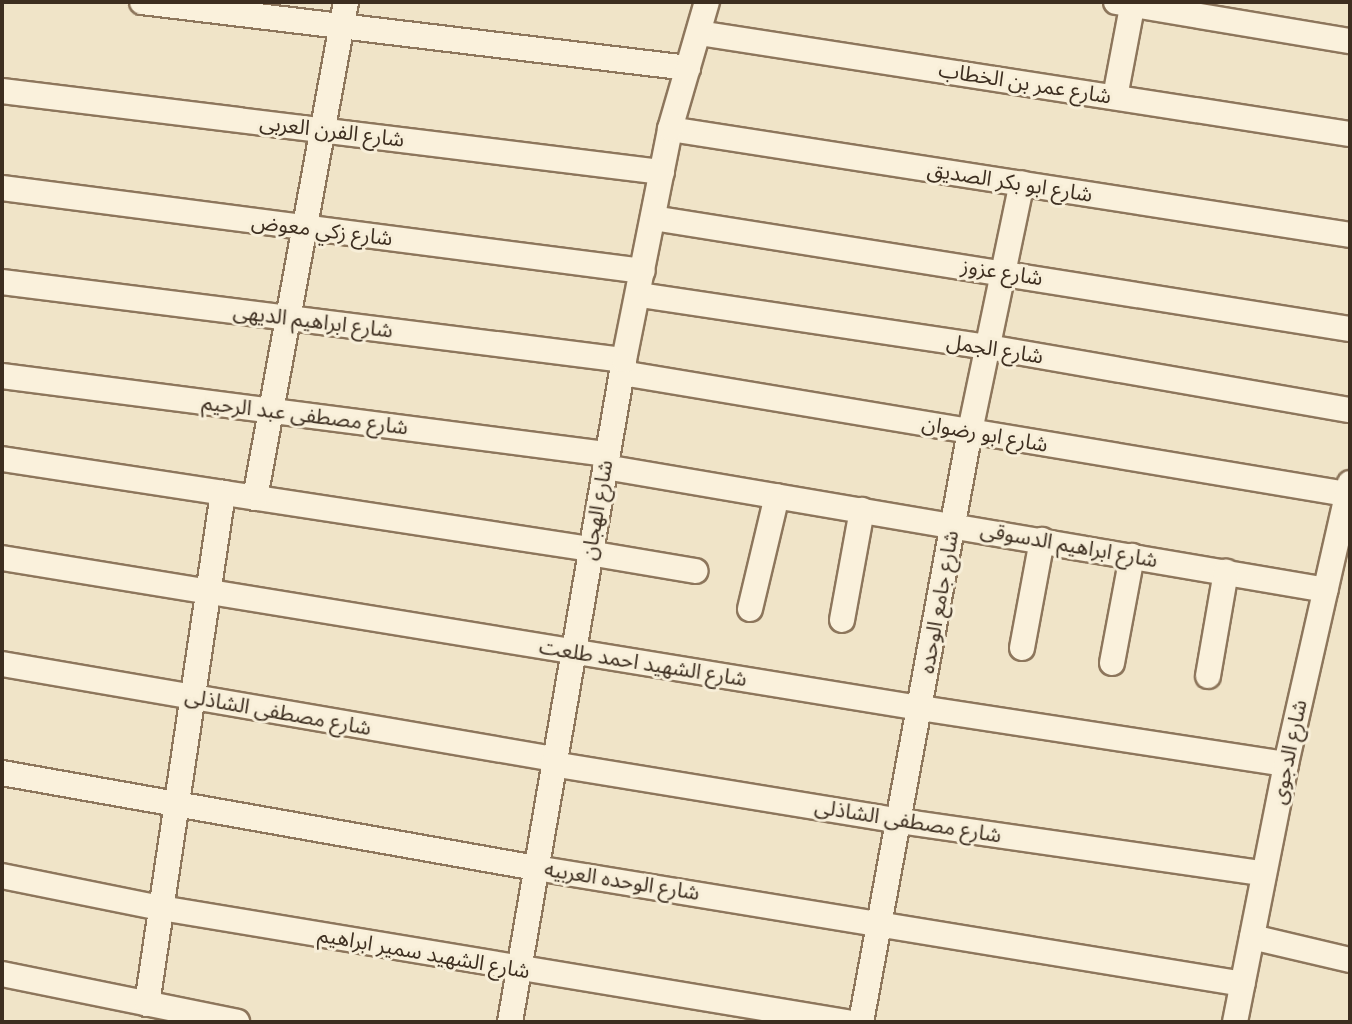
<!DOCTYPE html>
<meta charset="utf-8">
<style>
body{margin:0}
#map{position:relative;width:1352px;height:1024px;overflow:hidden;background:#f0e4c8;font-family:"Roboto Serif","Noto Sans Arabic",serif}
div>[style]{position:absolute}
.roads{filter:drop-shadow(2px 0 #8d765c) drop-shadow(-2px 0 #8d765c) drop-shadow(0 2px #8d765c) drop-shadow(0 -2px #8d765c)}
.street>*{height:24px;margin:-12px;padding:0 12px;transform-origin:12px;border-radius:12px;background:#faf1dc}
span{translate:-50% -50%;white-space:nowrap;text-align:center;line-height:1.15;-webkit-text-stroke:6px #f7eed8;paint-order:stroke}
.street-label{font-size:21px;color:#3d2e20}
.frame{position:absolute;inset:0;border:4px solid #3d2e20;pointer-events:none}
</style>
<div id="map">
<div class="roads">
<div class="street">
<i style="left:142px;top:2px;width:550px;rotate:6.89deg"></i>
<i style="left:1116px;top:2px;width:237px;rotate:9.5deg"></i>
<i style="left:699px;top:33px;width:659px;rotate:8.82deg"></i>
<i style="left:2px;top:91px;width:665px;rotate:7deg"></i>
<i style="left:1115px;top:97px;width:97px;rotate:-79.3deg"></i>
<i style="left:670px;top:129px;width:688px;rotate:8.86deg"></i>
<i style="left:2px;top:188px;width:646px;rotate:7.38deg"></i>
<i style="left:653px;top:218px;width:706px;rotate:9.05deg"></i>
<i style="left:2px;top:282px;width:627px;rotate:7.15deg"></i>
<i style="left:640px;top:295px;width:352px;rotate:8.5deg"></i>
<i style="left:988px;top:347px;width:367px;rotate:9.9deg"></i>
<i style="left:622px;top:373px;width:735px;rotate:9.48deg"></i>
<i style="left:2px;top:376px;width:610px;rotate:7.35deg"></i>
<i style="left:2px;top:459px;width:595px;rotate:8.7deg"></i>
<i style="left:605px;top:467px;width:731px;rotate:9.68deg"></i>
<i style="left:255px;top:498px;width:504px;rotate:-79.6deg"></i>
<i style="left:589px;top:553px;width:108px;rotate:9.6deg"></i>
<i style="left:2px;top:558px;width:930px;rotate:9.28deg"></i>
<i style="left:920px;top:708px;width:370px;rotate:8.7deg"></i>
<i style="left:750px;top:609px;width:116px;rotate:-76.6deg"></i>
<i style="left:842px;top:620px;width:112px;rotate:-79.7deg"></i>
<i style="left:1022px;top:648px;width:110px;rotate:-79.5deg"></i>
<i style="left:1112px;top:663px;width:109px;rotate:-79.4deg"></i>
<i style="left:2px;top:664px;width:560px;rotate:9.77deg"></i>
<i style="left:1208px;top:676px;width:106px;rotate:-80.2deg"></i>
<i style="left:553px;top:764px;width:352px;rotate:9.3deg"></i>
<i style="left:900px;top:821px;width:367px;rotate:8.2deg"></i>
<i style="left:2px;top:773px;width:542px;rotate:10.09deg"></i>
<i style="left:536px;top:868px;width:716px;rotate:9.32deg"></i>
<i style="left:2px;top:876px;width:162px;rotate:11.4deg"></i>
<i style="left:161px;top:908px;width:695px;rotate:9.44deg"></i>
<i style="left:1252px;top:937px;width:101px;rotate:13.2deg"></i>
<i style="left:2px;top:974px;width:240px;rotate:11.5deg"></i>
<i style="left:147px;top:1004px;width:517px;rotate:-81.54deg"></i>
<i style="left:510px;top:1022px;width:672px;rotate:-80.23deg"></i>
<i style="left:624px;top:360px;width:236px;rotate:-78.7deg"></i>
<i style="left:670px;top:129px;width:132px;rotate:-73.8deg"></i>
<i style="left:861px;top:1022px;width:601px;rotate:-79.55deg"></i>
<i style="left:970px;top:431px;width:253px;rotate:-78.2deg"></i>
<i style="left:1235px;top:1022px;width:263px;rotate:-78.8deg"></i>
<i style="left:1286px;top:764px;width:288px;rotate:-77.2deg"></i>
</div>
</div>
<div class="street-label">
<span style="left:1025px;top:83px;rotate:9deg">شارع عمر بن الخطاب</span>
<span style="left:332px;top:131px;rotate:7deg">شارع الفرن العربى</span>
<span style="left:1010px;top:182px;rotate:9deg">شارع ابو بكر الصديق</span>
<span style="left:322px;top:230px;rotate:7deg">شارع زكي معوض</span>
<span style="left:1002px;top:272px;rotate:9deg">شارع عزوز</span>
<span style="left:313px;top:321px;rotate:7deg">شارع ابراهيم الديهى</span>
<span style="left:995px;top:349px;rotate:9deg">شارع الجمل</span>
<span style="left:305px;top:415px;rotate:7deg">شارع مصطفى عبد الرحيم</span>
<span style="left:985px;top:434px;rotate:10deg">شارع ابو رضوان</span>
<span style="left:597px;top:510px;rotate:-80deg">شارع الهجان</span>
<span style="left:1069px;top:545px;rotate:10deg">شارع ابراهيم الدسوقى</span>
<span style="left:939px;top:602px;rotate:-80deg">شارع جامع الوحده</span>
<span style="left:643px;top:663px;rotate:9deg">شارع الشهيد احمد طلعت</span>
<span style="left:278px;top:712px;rotate:10deg">شارع مصطفى الشاذلى</span>
<span style="left:1289px;top:752px;rotate:-78deg">شارع الدجوى</span>
<span style="left:908px;top:821px;rotate:9deg">شارع مصطفى الشاذلى</span>
<span style="left:622px;top:881px;rotate:9deg">شارع الوحده العربيه</span>
<span style="left:424px;top:953px;rotate:10deg">شارع الشهيد سمير ابراهيم</span>
</div>
<div class="frame"></div>
</div>
